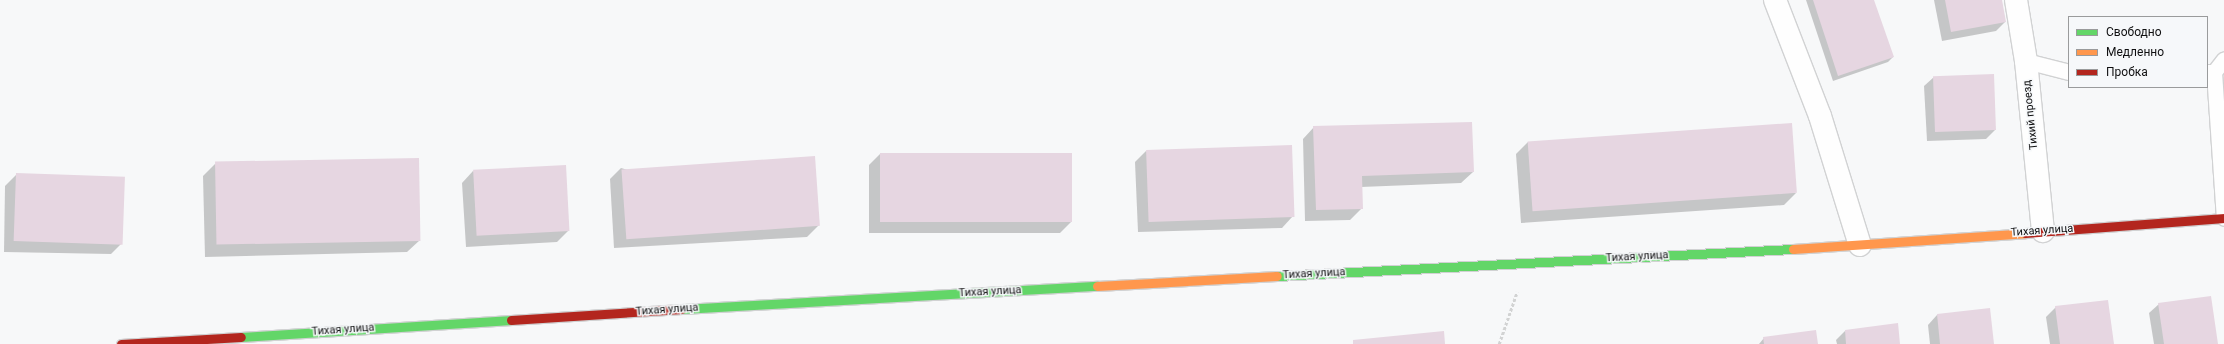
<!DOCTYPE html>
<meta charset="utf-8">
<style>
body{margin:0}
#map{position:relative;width:2224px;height:344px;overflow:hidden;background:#f7f8f9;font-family:Roboto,sans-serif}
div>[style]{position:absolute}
.shadow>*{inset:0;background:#0003}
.building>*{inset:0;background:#e6d6e1;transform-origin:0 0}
.path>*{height:2.5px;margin-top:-1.25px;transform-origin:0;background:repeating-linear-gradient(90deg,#d2d3d3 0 3px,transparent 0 5px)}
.roads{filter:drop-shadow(1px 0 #d1d2d3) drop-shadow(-1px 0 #d1d2d3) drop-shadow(0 1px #d1d2d3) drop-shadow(0 -1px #d1d2d3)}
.lane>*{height:15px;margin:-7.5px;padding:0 7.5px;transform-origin:7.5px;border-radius:7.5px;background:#fefefe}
.street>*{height:22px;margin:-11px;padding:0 11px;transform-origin:11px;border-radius:11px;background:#fefefe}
.fast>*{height:9px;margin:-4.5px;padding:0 4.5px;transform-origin:4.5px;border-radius:4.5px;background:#63d668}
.slow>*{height:9px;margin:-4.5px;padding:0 4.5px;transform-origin:4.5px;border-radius:4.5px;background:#ff974d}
.jam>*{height:9px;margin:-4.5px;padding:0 4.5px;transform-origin:4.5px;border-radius:4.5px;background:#b3261e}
span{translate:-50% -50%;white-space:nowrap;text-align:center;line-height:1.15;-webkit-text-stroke:3px #f6f8fa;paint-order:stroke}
.street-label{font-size:11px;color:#0f0f10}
.legend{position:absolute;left:2068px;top:16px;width:140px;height:72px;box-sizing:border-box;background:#f6f8fa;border:1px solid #9a9b9c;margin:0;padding:5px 7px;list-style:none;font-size:12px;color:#0f0f10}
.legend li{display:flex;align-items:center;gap:8px;height:20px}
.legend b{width:20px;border:1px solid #9a9b9c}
</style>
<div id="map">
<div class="shadow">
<i style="clip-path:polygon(1806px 0,1873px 0,1893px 57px,1888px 62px,1833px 81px)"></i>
<i style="clip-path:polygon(1934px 0,2001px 0,2005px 22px,1996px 31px,1942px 41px)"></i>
<i style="clip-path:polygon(1934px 77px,1995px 130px,1986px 139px,1927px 141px,1924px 86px)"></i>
<i style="clip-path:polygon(1471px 123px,1473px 172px,1461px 183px,1361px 187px,1362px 208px,1350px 220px,1305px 221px,1303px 139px,1314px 127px)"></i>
<i style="clip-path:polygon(1528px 142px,1796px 193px,1784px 205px,1521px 223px,1516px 154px)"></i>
<i style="clip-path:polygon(1146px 151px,1293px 216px,1282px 228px,1138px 232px,1135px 162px)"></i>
<i style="clip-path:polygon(880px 154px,1071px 222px,1060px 233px,869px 233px,869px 165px)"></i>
<i style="clip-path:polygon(418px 159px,420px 240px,407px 252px,205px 257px,203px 176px,215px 164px)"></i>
<i style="clip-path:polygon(621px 168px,819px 225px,807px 237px,614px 248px,610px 179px)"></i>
<i style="clip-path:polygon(473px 171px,568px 231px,557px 242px,466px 247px,462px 183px)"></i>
<i style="clip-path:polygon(17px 174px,122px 243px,111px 254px,4px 252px,5px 186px)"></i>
<i style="clip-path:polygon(2159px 304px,2216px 344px,2154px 344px,2149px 313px)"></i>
<i style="clip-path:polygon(2056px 307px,2113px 344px,2050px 344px,2046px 317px)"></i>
<i style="clip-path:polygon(1989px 309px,1993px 344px,1930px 344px,1928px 325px,1937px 315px)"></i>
<i style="clip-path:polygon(1845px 331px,1899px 344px,1837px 344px,1836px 340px)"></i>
<i style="clip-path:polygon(1764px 338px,1817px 344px,1759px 344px)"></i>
</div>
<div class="building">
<i style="clip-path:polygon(1813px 0,1874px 0,1894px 57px,1838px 76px)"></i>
<i style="clip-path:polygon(1945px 0,2002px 0,2006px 22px,1951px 32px)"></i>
<i style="left:1994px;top:74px;width:56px;height:61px;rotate:88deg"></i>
<i style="clip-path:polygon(1472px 122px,1474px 172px,1362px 176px,1363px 209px,1316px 210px,1313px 126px)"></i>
<i style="left:1792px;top:123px;width:70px;height:265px;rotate:86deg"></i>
<i style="left:1292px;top:145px;width:72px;height:146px;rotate:88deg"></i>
<i style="left:880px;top:153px;width:192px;height:69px"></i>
<i style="left:815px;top:156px;width:70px;height:194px;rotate:86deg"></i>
<i style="left:419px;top:158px;width:83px;height:204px;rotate:89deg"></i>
<i style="left:566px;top:165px;width:66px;height:93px;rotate:87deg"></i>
<i style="left:16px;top:173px;width:109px;height:68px;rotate:2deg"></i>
<i style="clip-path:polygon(2211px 296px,2218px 344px,2164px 344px,2158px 303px)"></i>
<i style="clip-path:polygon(2108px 300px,2114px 344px,2060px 344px,2055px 306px)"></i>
<i style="clip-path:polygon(1990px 308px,1994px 344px,1940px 344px,1937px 314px)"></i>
<i style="clip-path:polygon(1898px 323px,1900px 344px,1846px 344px,1845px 330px)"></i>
<i style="clip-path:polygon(1816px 330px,1818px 344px,1764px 344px,1763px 337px)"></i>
<i style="clip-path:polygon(1444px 331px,1445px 344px,1353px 344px,1353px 340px)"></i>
</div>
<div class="path">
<i style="left:1499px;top:344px;width:55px;rotate:-70.9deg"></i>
</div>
<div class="roads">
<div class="lane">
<i style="left:2026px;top:61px;width:44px;rotate:14.3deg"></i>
<i style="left:2207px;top:72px;width:7px"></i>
<i style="left:2214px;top:72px;width:146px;rotate:86.1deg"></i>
<i style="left:2214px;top:72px;width:16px;rotate:-52deg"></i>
</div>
<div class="street">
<i style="left:1775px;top:0;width:124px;rotate:68.8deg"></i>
<i style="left:1820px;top:116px;width:135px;rotate:72.8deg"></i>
<i style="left:2016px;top:0;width:62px;rotate:80.7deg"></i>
<i style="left:2026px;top:61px;width:171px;rotate:84.3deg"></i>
</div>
<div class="fast">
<i style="left:1277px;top:276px;width:517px;rotate:-3deg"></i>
<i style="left:682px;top:309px;width:416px;rotate:-3.2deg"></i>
<i style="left:241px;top:337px;width:271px;rotate:-3.6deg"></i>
</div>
<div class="slow">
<i style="left:1793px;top:249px;width:233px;rotate:-3.9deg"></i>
<i style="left:1097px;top:286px;width:180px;rotate:-3.2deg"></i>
</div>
<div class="jam">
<i style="left:2025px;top:233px;width:200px;rotate:-4.3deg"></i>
<i style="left:511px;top:320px;width:171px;rotate:-3.7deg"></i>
<i style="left:121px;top:344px;width:120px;rotate:-3.3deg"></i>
</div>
</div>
<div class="street-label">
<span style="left:2031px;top:115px;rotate:-96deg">Тихий проезд</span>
<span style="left:2042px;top:231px;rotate:-4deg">Тихая улица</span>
<span style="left:1637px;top:257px;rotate:-3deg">Тихая улица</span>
<span style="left:1314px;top:274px;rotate:-3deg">Тихая улица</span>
<span style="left:990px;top:292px;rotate:-3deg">Тихая улица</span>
<span style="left:667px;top:310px;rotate:-4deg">Тихая улица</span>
<span style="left:343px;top:330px;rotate:-4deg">Тихая улица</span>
</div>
<ul class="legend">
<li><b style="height:5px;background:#63d668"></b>Свободно</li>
<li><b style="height:5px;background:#ff974d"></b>Медленно</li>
<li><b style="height:5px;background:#b3261e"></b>Пробка</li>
</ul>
</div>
